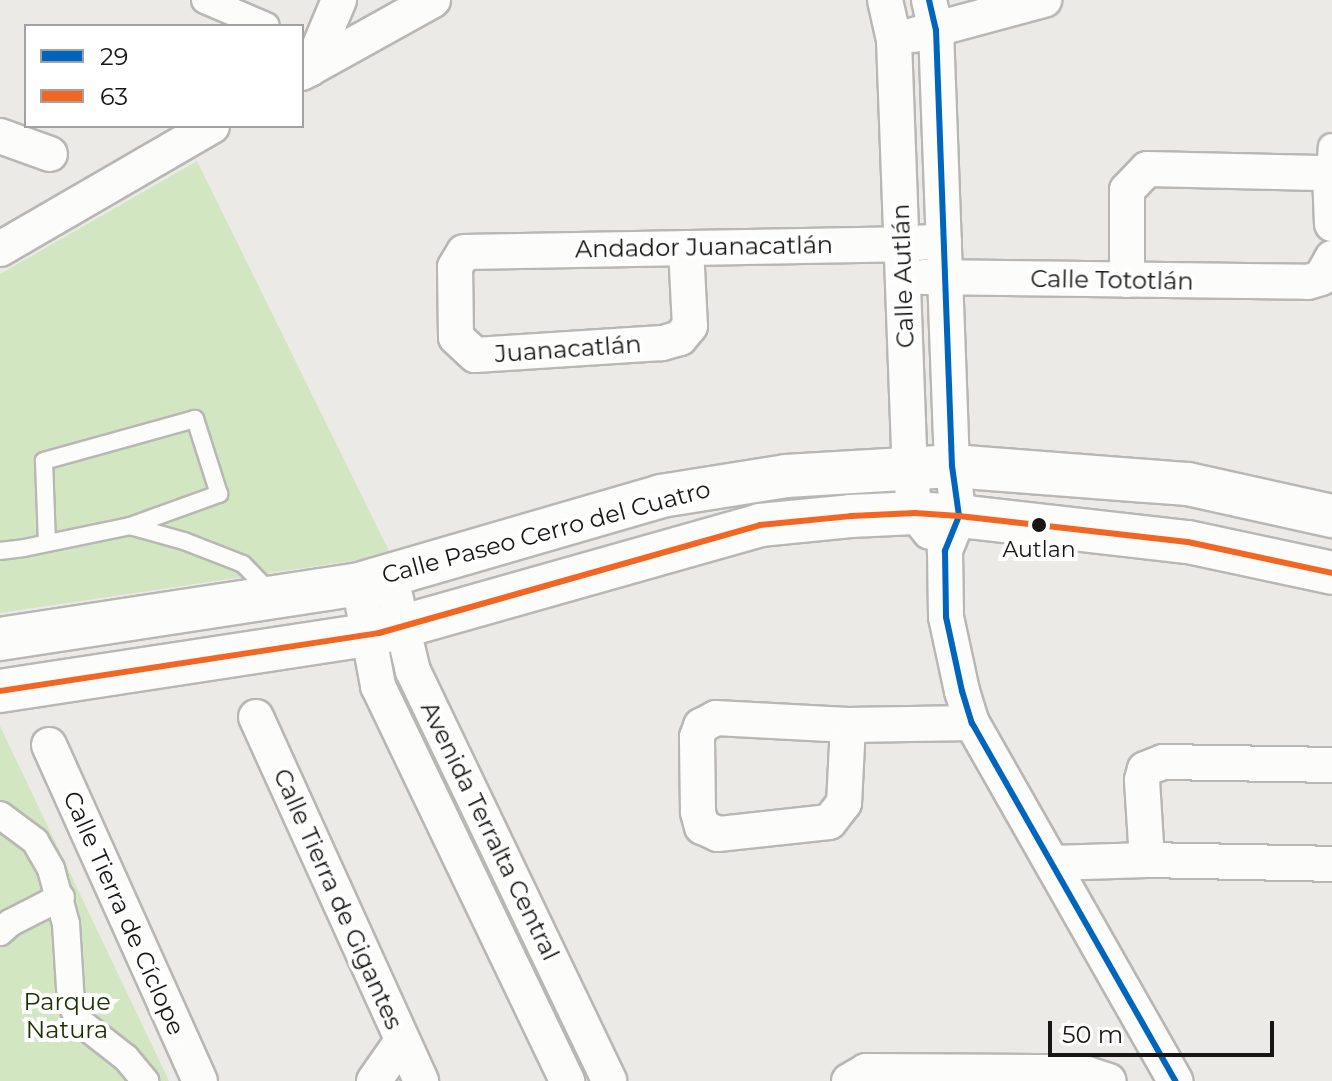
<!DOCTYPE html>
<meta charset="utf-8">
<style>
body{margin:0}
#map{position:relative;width:1332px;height:1081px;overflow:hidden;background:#ebeae6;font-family:Montserrat,sans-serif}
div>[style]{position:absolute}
.green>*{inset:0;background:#d3e6c2}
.roads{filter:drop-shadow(2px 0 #b8b7b4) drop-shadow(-2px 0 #b8b7b4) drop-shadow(0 2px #b8b7b4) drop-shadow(0 -2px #b8b7b4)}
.service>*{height:16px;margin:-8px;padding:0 8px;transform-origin:8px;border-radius:8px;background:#fcfcfb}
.pedestrian>*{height:26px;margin:-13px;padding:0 13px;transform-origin:13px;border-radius:13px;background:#fcfcfb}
.minor>*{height:34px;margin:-17px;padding:0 17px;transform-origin:17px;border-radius:17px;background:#fcfcfb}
.tertiary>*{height:42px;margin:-21px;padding:0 21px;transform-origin:21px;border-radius:21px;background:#fcfcfb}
.bus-1>*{height:6px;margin:-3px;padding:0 3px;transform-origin:3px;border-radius:3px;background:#0065bd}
.bus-2>*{height:6px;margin:-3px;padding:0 3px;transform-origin:3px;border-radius:3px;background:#f26522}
.dots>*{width:22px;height:22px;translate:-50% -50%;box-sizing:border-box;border:4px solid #fff;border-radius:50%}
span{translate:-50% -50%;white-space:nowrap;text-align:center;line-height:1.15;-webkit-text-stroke:8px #fff;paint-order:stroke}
.bus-label{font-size:22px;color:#171614}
.street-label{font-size:24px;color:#171614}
.park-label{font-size:24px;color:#1a3100}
.legend{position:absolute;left:24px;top:24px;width:280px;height:104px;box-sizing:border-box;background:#fff;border:2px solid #a2a2a1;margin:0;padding:10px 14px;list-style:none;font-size:24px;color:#171614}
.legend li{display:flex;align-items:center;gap:16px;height:40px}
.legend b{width:40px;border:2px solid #a2a2a1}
.scale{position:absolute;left:1048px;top:1021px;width:226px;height:36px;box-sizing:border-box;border:4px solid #171614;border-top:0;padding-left:10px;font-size:24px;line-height:28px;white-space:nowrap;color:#171614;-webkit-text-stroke:6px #fff;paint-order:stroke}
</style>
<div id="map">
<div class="green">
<i style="clip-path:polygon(197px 161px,391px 555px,0 613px,0 274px)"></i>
<i style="clip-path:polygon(0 726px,169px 1081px,0 1081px)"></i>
</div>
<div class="roads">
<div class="service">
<i style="left:130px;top:526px;width:56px;rotate:15.5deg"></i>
<i style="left:184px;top:541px;width:63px;rotate:21.3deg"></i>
<i style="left:243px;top:564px;width:39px;rotate:46deg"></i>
<i style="left:0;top:551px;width:24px;rotate:-7deg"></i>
<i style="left:24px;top:548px;width:108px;rotate:-11.7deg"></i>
<i style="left:130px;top:526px;width:95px;rotate:-19.8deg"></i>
<i style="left:219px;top:494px;width:79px;rotate:-107.7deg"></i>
<i style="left:195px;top:419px;width:157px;rotate:164.5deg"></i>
<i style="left:44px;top:461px;width:82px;rotate:87.9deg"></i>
</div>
<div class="pedestrian">
<i style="left:205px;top:0;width:66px;rotate:23.1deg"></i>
<i style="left:1330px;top:173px;width:26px;rotate:-86deg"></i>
<i style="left:0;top:815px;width:44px;rotate:36.6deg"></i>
<i style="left:35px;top:841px;width:32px;rotate:60deg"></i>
<i style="left:51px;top:869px;width:57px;rotate:74.7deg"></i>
<i style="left:66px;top:924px;width:79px;rotate:86.4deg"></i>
<i style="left:71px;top:1003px;width:21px;rotate:65deg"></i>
<i style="left:80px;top:1022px;width:58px;rotate:38deg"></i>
<i style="left:126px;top:1058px;width:30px;rotate:50deg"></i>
<i style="left:0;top:932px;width:13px;rotate:-42deg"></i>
<i style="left:10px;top:923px;width:57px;rotate:-27deg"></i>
</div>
<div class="minor">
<i style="left:885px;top:0;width:41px;rotate:77.3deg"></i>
<i style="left:894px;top:40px;width:429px;rotate:87.9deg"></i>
<i style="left:910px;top:469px;width:44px;rotate:83.5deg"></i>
<i style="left:915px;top:513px;width:24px;rotate:52deg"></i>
<i style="left:929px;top:0;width:31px;rotate:77deg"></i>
<i style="left:936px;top:30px;width:436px;rotate:87.9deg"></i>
<i style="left:952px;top:466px;width:50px;rotate:82deg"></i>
<i style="left:959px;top:516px;width:38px;rotate:112deg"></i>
<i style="left:945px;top:551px;width:66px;rotate:89.1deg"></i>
<i style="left:946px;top:617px;width:76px;rotate:77.8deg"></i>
<i style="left:962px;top:691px;width:34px;rotate:73deg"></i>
<i style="left:972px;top:723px;width:412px;rotate:60.4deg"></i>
<i style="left:914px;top:35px;width:135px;rotate:-15.1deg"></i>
<i style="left:310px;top:69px;width:75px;rotate:-67.2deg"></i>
<i style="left:302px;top:73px;width:150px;rotate:-29.1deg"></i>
<i style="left:0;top:136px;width:53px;rotate:19.8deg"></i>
<i style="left:686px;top:248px;width:78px;rotate:87.1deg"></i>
<i style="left:690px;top:326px;width:16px;rotate:130deg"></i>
<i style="left:680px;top:338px;width:19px;rotate:164deg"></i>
<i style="left:662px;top:343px;width:187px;rotate:176.3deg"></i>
<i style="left:475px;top:355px;width:26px;rotate:-137deg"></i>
<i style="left:456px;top:337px;width:70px;rotate:-90.8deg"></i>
<i style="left:455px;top:267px;width:17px;rotate:-59deg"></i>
<i style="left:464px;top:252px;width:438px;rotate:-1deg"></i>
<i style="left:902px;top:244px;width:42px;rotate:-4.1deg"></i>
<i style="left:0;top:249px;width:245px;rotate:-30.1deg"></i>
<i style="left:924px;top:277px;width:384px;rotate:0.7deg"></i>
<i style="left:1308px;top:282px;width:14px;rotate:-17deg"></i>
<i style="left:1321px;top:278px;width:23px;rotate:-61deg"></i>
<i style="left:1127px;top:280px;width:90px;rotate:-90deg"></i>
<i style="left:1127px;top:190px;width:29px;rotate:-46deg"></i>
<i style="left:1147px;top:169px;width:183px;rotate:1.3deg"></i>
<i style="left:1330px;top:173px;width:51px;rotate:87.8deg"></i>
<i style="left:390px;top:574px;width:100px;rotate:76.7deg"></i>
<i style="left:413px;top:671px;width:454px;rotate:64.4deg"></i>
<i style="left:359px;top:584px;width:104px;rotate:79.4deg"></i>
<i style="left:378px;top:686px;width:438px;rotate:64.4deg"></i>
<i style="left:256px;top:717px;width:400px;rotate:65.6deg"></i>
<i style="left:848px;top:725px;width:78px;rotate:92.9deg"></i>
<i style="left:844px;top:803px;width:24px;rotate:128deg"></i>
<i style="left:829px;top:822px;width:112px;rotate:173.8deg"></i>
<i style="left:718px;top:834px;width:17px;rotate:-156deg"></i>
<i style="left:702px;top:827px;width:16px;rotate:-105deg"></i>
<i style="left:698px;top:812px;width:75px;rotate:-90.8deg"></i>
<i style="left:697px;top:737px;width:12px;rotate:-70deg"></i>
<i style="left:701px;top:726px;width:17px;rotate:-28deg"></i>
<i style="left:716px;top:718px;width:132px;rotate:3deg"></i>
<i style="left:848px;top:725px;width:124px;rotate:-0.9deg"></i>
<i style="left:49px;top:745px;width:368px;rotate:65.8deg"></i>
<i style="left:1147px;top:860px;width:80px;rotate:-93.6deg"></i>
<i style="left:1142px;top:780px;width:11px;rotate:-75deg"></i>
<i style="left:1145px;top:769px;width:19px;rotate:-21deg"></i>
<i style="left:1163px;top:762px;width:169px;rotate:1deg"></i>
<i style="left:1052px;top:863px;width:95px;rotate:-1.8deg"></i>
<i style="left:1147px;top:860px;width:185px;rotate:1.2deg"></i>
<i style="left:374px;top:1081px;width:49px;rotate:-55deg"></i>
<i style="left:849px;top:1081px;width:20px;rotate:-30deg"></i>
<i style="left:866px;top:1071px;width:215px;rotate:0.3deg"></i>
<i style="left:1081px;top:1072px;width:29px;rotate:18deg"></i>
</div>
<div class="tertiary">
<i style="left:0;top:639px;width:363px;rotate:-8.7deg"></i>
<i style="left:359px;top:584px;width:315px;rotate:-16.2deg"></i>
<i style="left:661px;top:496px;width:127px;rotate:-9.1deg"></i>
<i style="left:786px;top:476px;width:166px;rotate:-3.4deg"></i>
<i style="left:952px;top:466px;width:237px;rotate:4.4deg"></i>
<i style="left:1188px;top:484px;width:148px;rotate:12.5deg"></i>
<i style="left:0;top:691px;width:383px;rotate:-8.7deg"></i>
<i style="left:379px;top:633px;width:396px;rotate:-15.8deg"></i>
<i style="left:760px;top:525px;width:91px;rotate:-5.6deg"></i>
<i style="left:851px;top:516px;width:64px;rotate:-2.7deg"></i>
<i style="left:915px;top:513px;width:44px;rotate:3.9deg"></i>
<i style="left:959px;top:516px;width:230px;rotate:6.5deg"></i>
<i style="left:1188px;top:542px;width:147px;rotate:12.1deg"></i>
</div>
</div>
<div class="bus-1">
<i style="left:929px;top:0;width:31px;rotate:77deg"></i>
<i style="left:936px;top:30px;width:436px;rotate:87.9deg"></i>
<i style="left:952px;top:466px;width:50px;rotate:82deg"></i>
<i style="left:959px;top:516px;width:38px;rotate:112deg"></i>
<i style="left:945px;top:551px;width:66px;rotate:89.1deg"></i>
<i style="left:946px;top:617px;width:76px;rotate:77.8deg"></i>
<i style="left:962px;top:691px;width:34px;rotate:73deg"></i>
<i style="left:972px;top:723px;width:412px;rotate:60.4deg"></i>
</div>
<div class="bus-2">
<i style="left:0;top:691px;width:383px;rotate:-8.7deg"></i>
<i style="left:379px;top:633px;width:396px;rotate:-15.8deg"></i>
<i style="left:760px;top:525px;width:91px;rotate:-5.6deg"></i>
<i style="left:851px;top:516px;width:64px;rotate:-2.7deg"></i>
<i style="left:915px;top:513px;width:44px;rotate:3.9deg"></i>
<i style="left:959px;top:516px;width:230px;rotate:6.5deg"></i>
<i style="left:1188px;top:542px;width:147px;rotate:12.1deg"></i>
</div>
<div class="dots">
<i style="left:1039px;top:525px;background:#171614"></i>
</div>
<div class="bus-label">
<span style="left:1039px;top:550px">Autlan</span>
</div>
<div class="street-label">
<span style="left:704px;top:247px;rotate:-1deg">Andador Juanacatlán</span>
<span style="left:903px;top:276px;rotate:-92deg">Calle Autlán</span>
<span style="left:1112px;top:280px;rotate:1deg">Calle Tototlán</span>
<span style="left:568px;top:349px;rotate:-4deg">Juanacatlán</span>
<span style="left:546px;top:532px;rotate:-15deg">Calle Paseo Cerro del Cuatro</span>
<span style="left:490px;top:831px;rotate:64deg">Avenida Terralta Central</span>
<span style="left:338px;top:899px;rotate:66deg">Calle Tierra de Gigantes</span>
<span style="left:124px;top:913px;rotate:66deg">Calle Tierra de Cíclope</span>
</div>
<div class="park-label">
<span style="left:67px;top:1016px">Parque<br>Natura</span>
</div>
<ul class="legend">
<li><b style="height:10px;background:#0065bd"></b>29</li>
<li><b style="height:10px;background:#f26522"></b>63</li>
</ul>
<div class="scale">50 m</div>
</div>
